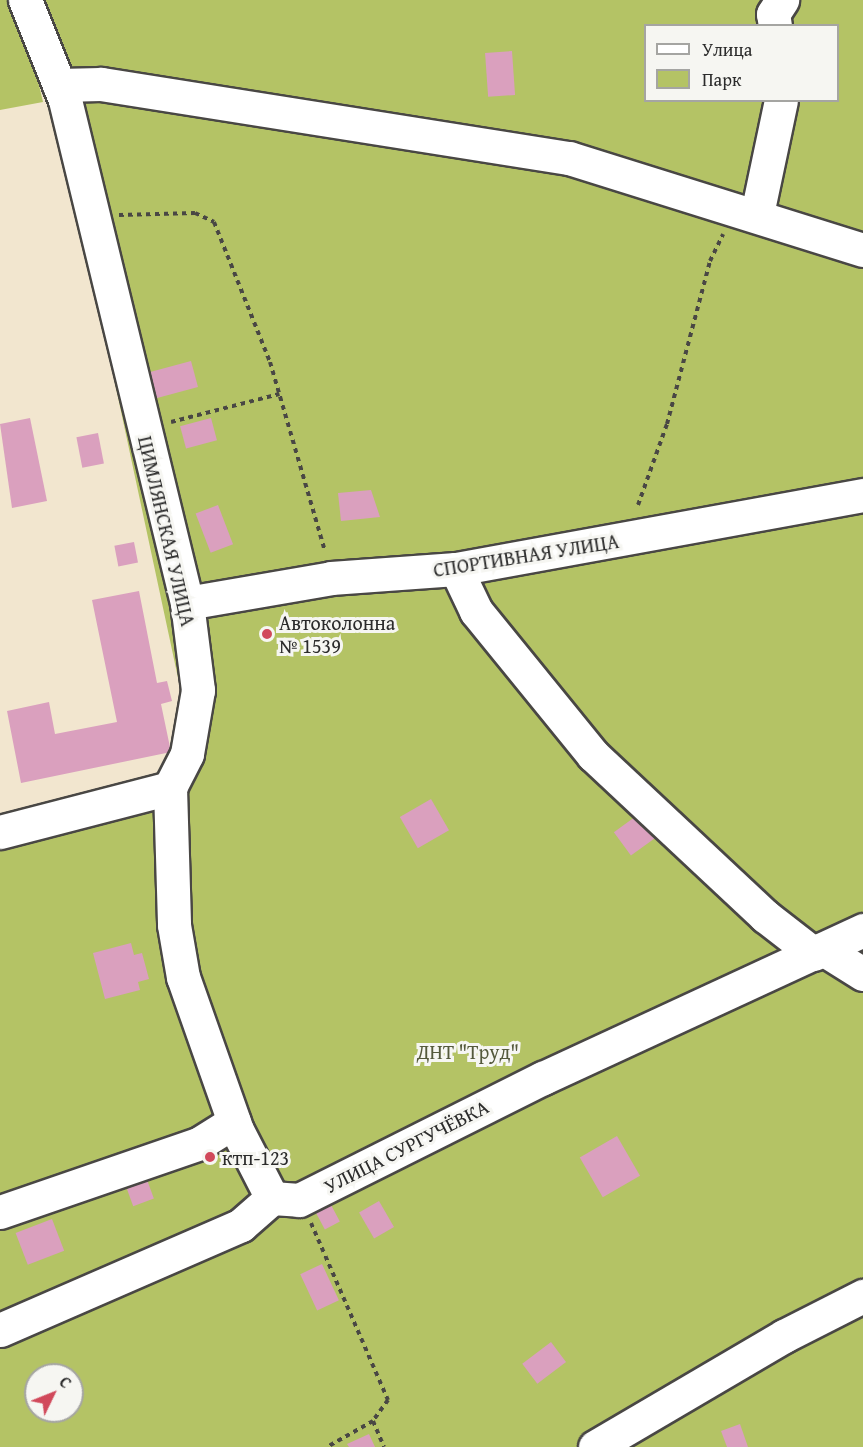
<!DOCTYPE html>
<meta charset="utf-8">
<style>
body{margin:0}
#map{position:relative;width:863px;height:1447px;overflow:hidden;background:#f2e6cf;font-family:"Gentium Book Plus",serif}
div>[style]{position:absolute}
.green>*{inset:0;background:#b4c365}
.building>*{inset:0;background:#daa0be;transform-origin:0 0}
.path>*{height:4px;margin-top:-2px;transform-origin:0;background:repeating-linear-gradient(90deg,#494744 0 4.5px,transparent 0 9px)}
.roads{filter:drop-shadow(2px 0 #494744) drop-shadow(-2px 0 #494744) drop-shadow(0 2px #494744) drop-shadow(0 -2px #494744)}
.minor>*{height:33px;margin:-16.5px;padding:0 16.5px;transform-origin:16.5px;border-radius:16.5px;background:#fff}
.dots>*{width:16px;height:16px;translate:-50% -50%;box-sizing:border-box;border:3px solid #f6f6f2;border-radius:50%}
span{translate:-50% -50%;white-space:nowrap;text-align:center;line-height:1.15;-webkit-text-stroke:6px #f6f6f2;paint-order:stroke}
.street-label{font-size:20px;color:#2b2b2b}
.poi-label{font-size:20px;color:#2b2b2b}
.left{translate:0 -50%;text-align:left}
.park-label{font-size:20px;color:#54593c}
.legend{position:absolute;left:644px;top:24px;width:195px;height:78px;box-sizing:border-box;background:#f6f6f2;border:2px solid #a5a5a2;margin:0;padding:8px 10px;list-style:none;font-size:18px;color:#2b2b2b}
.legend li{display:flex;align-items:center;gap:12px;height:30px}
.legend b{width:30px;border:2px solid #a5a5a2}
.north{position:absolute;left:24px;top:1363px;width:60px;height:60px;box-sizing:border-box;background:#f6f6f2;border:2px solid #a5a5a2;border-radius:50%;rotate:47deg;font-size:16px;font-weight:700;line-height:24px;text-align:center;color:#2b2b2b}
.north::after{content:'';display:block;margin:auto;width:21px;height:27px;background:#d1495b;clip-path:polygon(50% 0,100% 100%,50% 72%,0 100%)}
</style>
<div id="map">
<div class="green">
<i style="clip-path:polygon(0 0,19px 0,43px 102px,0 110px)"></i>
<i style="clip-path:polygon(evenodd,33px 0,863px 0,863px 1447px,0 1447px,0 818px,196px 762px,33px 0,646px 26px,838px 26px,838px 100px,646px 100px,646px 26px,33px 0,36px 1375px,72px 1375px,72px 1411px,36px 1411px,36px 1375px)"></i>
</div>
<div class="building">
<i style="left:512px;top:51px;width:44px;height:27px;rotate:86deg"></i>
<i style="left:191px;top:361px;width:27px;height:49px;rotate:75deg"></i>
<i style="clip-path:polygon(30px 418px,47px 501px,12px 508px,0 424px)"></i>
<i style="left:211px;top:418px;width:23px;height:32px;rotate:75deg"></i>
<i style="left:98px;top:433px;width:31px;height:22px;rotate:79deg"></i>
<i style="clip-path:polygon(371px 490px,380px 517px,341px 521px,338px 493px)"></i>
<i style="left:218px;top:505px;width:42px;height:24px;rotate:69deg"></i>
<i style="left:134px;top:542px;width:21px;height:20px;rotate:79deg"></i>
<i style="clip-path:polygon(139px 591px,157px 683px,167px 681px,172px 701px,161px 704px,171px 752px,21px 783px,7px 711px,49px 702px,55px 734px,117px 722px,92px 600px)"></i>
<i style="left:431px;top:799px;width:36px;height:36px;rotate:60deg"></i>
<i style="left:643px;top:811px;width:29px;height:36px;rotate:54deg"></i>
<i style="clip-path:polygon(131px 943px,134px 955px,142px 953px,149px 979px,138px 982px,140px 990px,105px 999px,93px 953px)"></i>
<i style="left:617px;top:1136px;width:46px;height:43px;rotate:60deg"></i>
<i style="left:146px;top:1177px;width:23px;height:22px;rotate:70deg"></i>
<i style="left:379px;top:1201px;width:30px;height:23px;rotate:60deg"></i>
<i style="left:330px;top:1203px;width:21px;height:17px;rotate:62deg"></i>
<i style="left:52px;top:1219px;width:34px;height:39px;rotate:69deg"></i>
<i style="left:322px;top:1264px;width:40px;height:24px;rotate:65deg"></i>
<i style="left:551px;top:1342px;width:25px;height:36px;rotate:53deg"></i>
<i style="clip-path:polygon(740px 1424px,748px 1447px,727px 1447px,721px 1431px)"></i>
<i style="clip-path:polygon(369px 1434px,375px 1447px,349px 1447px,347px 1444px)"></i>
</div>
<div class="path">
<i style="left:119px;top:215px;width:76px;rotate:-1.5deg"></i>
<i style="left:195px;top:213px;width:21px;rotate:25deg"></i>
<i style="left:214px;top:222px;width:151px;rotate:68.2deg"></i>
<i style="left:270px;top:362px;width:197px;rotate:73.8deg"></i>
<i style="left:171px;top:422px;width:112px;rotate:-14.5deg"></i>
<i style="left:638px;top:505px;width:86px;rotate:-70.3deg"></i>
<i style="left:667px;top:424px;width:169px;rotate:-75.2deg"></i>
<i style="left:710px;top:261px;width:30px;rotate:-64deg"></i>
<i style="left:311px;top:1223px;width:193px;rotate:66.5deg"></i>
<i style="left:388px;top:1400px;width:26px;rotate:126deg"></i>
<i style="left:373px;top:1421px;width:53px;rotate:150.5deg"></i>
<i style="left:373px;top:1421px;width:28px;rotate:67deg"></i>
</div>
<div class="roads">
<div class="minor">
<i style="left:25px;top:0;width:108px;rotate:68.2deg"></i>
<i style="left:65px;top:100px;width:518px;rotate:76.37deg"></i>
<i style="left:187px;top:603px;width:88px;rotate:82.8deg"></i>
<i style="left:198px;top:690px;width:65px;rotate:99.8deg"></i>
<i style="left:187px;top:754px;width:38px;rotate:117deg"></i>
<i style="left:170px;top:788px;width:137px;rotate:88.3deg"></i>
<i style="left:174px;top:925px;width:53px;rotate:80.2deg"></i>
<i style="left:183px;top:977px;width:162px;rotate:70.6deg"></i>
<i style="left:237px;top:1130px;width:76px;rotate:62.8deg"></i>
<i style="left:775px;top:26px;width:12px;rotate:-99deg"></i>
<i style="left:773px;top:14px;width:17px;rotate:-57deg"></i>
<i style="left:59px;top:85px;width:42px;rotate:-1.4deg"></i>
<i style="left:101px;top:84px;width:474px;rotate:9deg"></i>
<i style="left:569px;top:158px;width:308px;rotate:17.4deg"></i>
<i style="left:757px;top:214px;width:116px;rotate:-78.1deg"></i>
<i style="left:456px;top:569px;width:47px;rotate:64.5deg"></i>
<i style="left:476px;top:611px;width:186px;rotate:50.9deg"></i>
<i style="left:593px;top:755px;width:236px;rotate:43.1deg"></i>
<i style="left:765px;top:916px;width:62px;rotate:37.8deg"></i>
<i style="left:187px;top:603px;width:146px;rotate:-9.8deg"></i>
<i style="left:331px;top:578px;width:125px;rotate:-4.1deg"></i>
<i style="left:456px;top:569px;width:414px;rotate:-10.3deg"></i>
<i style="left:0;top:832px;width:176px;rotate:-14.5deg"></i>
<i style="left:823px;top:949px;width:47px;rotate:32deg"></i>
<i style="left:0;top:1212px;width:212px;rotate:-19deg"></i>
<i style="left:200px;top:1143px;width:40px;rotate:-32deg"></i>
<i style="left:0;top:1330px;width:263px;rotate:-23.5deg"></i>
<i style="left:241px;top:1225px;width:41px;rotate:-41.1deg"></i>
<i style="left:272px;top:1198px;width:27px;rotate:4deg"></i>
<i style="left:299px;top:1200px;width:273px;rotate:-26.6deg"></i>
<i style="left:543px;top:1078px;width:353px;rotate:-24.8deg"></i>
<i style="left:595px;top:1447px;width:219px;rotate:-30.4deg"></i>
<i style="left:784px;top:1336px;width:89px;rotate:-26.9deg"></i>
</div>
</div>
<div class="dots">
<i style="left:267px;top:634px;background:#d1495b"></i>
<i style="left:210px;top:1157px;background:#d1495b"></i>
</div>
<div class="street-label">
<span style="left:167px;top:531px;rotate:77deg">ЦИМЛЯНСКАЯ УЛИЦА</span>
<span style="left:526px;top:555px;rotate:-9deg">СПОРТИВНАЯ УЛИЦА</span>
<span style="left:406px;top:1146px;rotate:-27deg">УЛИЦА СУРГУЧЁВКА</span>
</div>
<div class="poi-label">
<span class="left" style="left:279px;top:634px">Автоколонна<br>№ 1539</span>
<span class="left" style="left:222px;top:1157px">ктп-123</span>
</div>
<div class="park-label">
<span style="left:468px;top:1051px">ДНТ "Труд"</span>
</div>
<ul class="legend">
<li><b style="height:8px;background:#fff"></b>Улица</li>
<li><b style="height:16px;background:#b4c365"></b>Парк</li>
</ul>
<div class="north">С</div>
</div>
